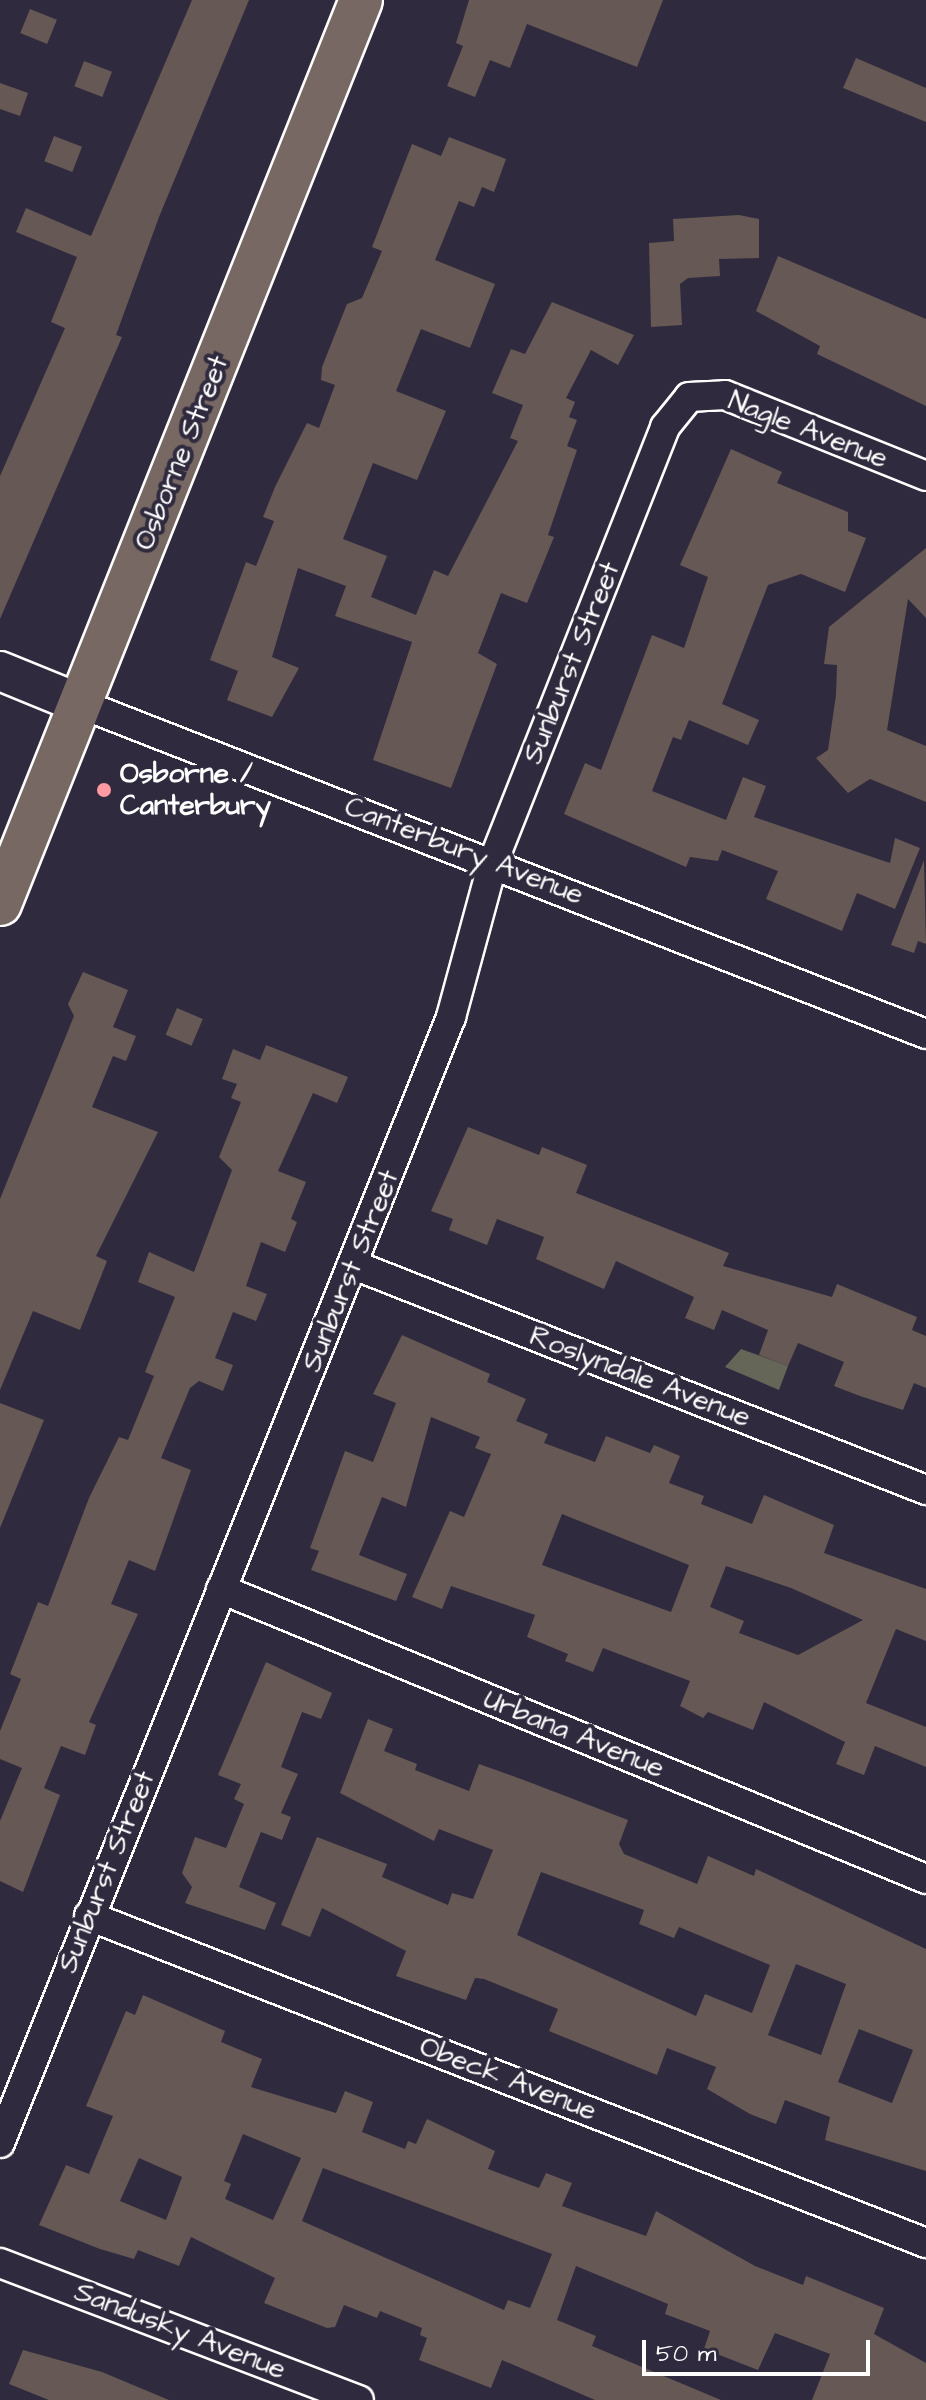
<!DOCTYPE html>
<style>
body{margin:0}
#map{position:relative;width:926px;height:2400px;overflow:hidden;background:#2f2a3d;font-family:"Architects Daughter",sans-serif}
div>[style]{position:absolute}
.green>*{inset:0;background:#656658}
.building>*{inset:0;background:#665854;transform-origin:0 0}
.roads{filter:drop-shadow(2px 0 #fff) drop-shadow(-2px 0 #fff) drop-shadow(0 2px #fff) drop-shadow(0 -2px #fff)}
.street>*{height:28px;margin:-14px;padding:0 14px;transform-origin:14px;border-radius:14px;background:#2f2a3d}
.secondary>*{height:38px;margin:-19px;padding:0 19px;transform-origin:19px;border-radius:19px;background:#2f2a3d}
.primary>*{height:42px;margin:-21px;padding:0 21px;transform-origin:21px;border-radius:21px;background:#776864}
.dots>*{width:22px;height:22px;translate:-50% -50%;box-sizing:border-box;border:4px solid #2f2a3d;border-radius:50%}
span{translate:-50% -50%;white-space:nowrap;text-align:center;line-height:1.15;-webkit-text-stroke:8px #2f2a3d;paint-order:stroke}
.street-label{font-size:28px;color:#fff}
.poi-label{font-size:28px;color:#fff;font-weight:700}
.left{translate:0 -50%;text-align:left}
.scale{position:absolute;left:642px;top:2340px;width:228px;height:36px;box-sizing:border-box;border:4px solid #fff;border-top:0;padding-left:10px;font-size:24px;line-height:28px;white-space:nowrap;color:#fff;-webkit-text-stroke:6px #2f2a3d;paint-order:stroke}
</style>
<div id="map">
<div class="green">
<i style="clip-path:polygon(741px 1349px,788px 1366px,779px 1390px,725px 1367px)"></i>
</div>
<div class="building">
<i style="clip-path:polygon(192px 0,249px 0,159px 217px,116px 335px,122px 337px,0 619px,0 476px,65px 328px,51px 322px,77px 257px,16px 232px,26px 208px,91px 236px)"></i>
<i style="clip-path:polygon(469px 0,663px 0,637px 67px,527px 24px,510px 68px,490px 60px,475px 97px,447px 86px,463px 46px,456px 43px)"></i>
<i style="left:30px;top:9px;width:29px;height:26px;rotate:22deg"></i>
<i style="clip-path:polygon(856px 58px,926px 88px,926px 122px,843px 88px)"></i>
<i style="left:84px;top:61px;width:30px;height:27px;rotate:21deg"></i>
<i style="clip-path:polygon(0 83px,28px 93px,20px 116px,0 109px)"></i>
<i style="left:54px;top:136px;width:30px;height:27px;rotate:21deg"></i>
<i style="clip-path:polygon(449px 137px,506px 159px,494px 192px,482px 187px,474px 207px,459px 201px,435px 260px,495px 284px,470px 348px,421px 329px,396px 391px,446px 411px,417px 480px,373px 463px,343px 539px,387px 556px,371px 597px,416px 615px,434px 570px,448px 576px,518px 441px,510px 438px,523px 405px,492px 393px,511px 349px,525px 354px,552px 302px,634px 335px,618px 365px,591px 350px,566px 398px,575px 402px,569px 417px,577px 420px,567px 446px,577px 450px,548px 535px,554px 537px,527px 603px,501px 593px,478px 653px,497px 664px,451px 788px,373px 760px,412px 642px,335px 616px,346px 586px,298px 568px,272px 657px,299px 668px,272px 717px,227px 700px,238px 671px,210px 660px,246px 562px,256px 566px,274px 521px,263px 517px,275px 487px,307px 423px,319px 428px,335px 385px,321px 380px,322px 367px,347px 304px,362px 298px,382px 251px,372px 247px,412px 144px,441px 156px)"></i>
<i style="clip-path:polygon(739px 215px,759px 219px,759px 258px,719px 259px,720px 276px,688px 278px,680px 284px,682px 325px,651px 327px,649px 243px,674px 241px,673px 219px)"></i>
<i style="clip-path:polygon(778px 256px,926px 319px,926px 406px,817px 354px,820px 346px,756px 311px)"></i>
<i style="clip-path:polygon(731px 449px,782px 472px,777px 483px,848px 512px,848px 531px,866px 538px,845px 592px,801px 574px,768px 585px,722px 704px,759px 720px,748px 745px,689px 720px,681px 740px,673px 737px,652px 791px,726px 820px,743px 777px,766px 786px,754px 817px,890px 863px,895px 838px,920px 848px,895px 909px,857px 893px,842px 931px,766px 899px,778px 871px,722px 850px,718px 861px,690px 857px,686px 867px,564px 814px,585px 763px,601px 770px,652px 635px,684px 648px,708px 577px,680px 565px)"></i>
<i style="clip-path:polygon(926px 548px,926px 618px,908px 599px,887px 730px,926px 746px,926px 802px,870px 779px,848px 793px,816px 758px,828px 750px,836px 695px,837px 665px,824px 664px,829px 627px)"></i>
<i style="clip-path:polygon(924px 860px,926px 944px,918px 941px,914px 953px,891px 945px)"></i>
<i style="clip-path:polygon(83px 972px,128px 990px,113px 1027px,136px 1036px,126px 1061px,113px 1056px,92px 1107px,158px 1132px,96px 1256px,107px 1261px,80px 1330px,33px 1311px,0 1390px,0 1199px,74px 1016px,68px 1004px)"></i>
<i style="left:177px;top:1008px;width:28px;height:29px;rotate:23deg"></i>
<i style="clip-path:polygon(266px 1045px,348px 1077px,337px 1103px,313px 1093px,278px 1171px,306px 1182px,291px 1219px,297px 1222px,285px 1252px,261px 1242px,246px 1286px,267px 1294px,256px 1321px,233px 1312px,215px 1358px,233px 1365px,223px 1391px,199px 1381px,190px 1388px,161px 1458px,191px 1470px,155px 1571px,129px 1560px,111px 1604px,138px 1614px,89px 1722px,96px 1725px,85px 1755px,61px 1746px,44px 1788px,60px 1795px,23px 1892px,0 1881px,0 1821px,22px 1768px,0 1759px,0 1731px,21px 1679px,10px 1674px,38px 1602px,48px 1606px,89px 1498px,119px 1437px,128px 1440px,154px 1376px,145px 1372px,175px 1297px,138px 1282px,149px 1252px,194px 1272px,232px 1170px,219px 1157px,241px 1102px,231px 1098px,237px 1084px,222px 1079px,233px 1049px,260px 1060px)"></i>
<i style="clip-path:polygon(468px 1127px,539px 1155px,542px 1147px,587px 1165px,576px 1193px,729px 1253px,723px 1266px,832px 1297px,837px 1284px,917px 1317px,912px 1330px,926px 1336px,926px 1388px,914px 1383px,903px 1410px,860px 1396px,834px 1386px,844px 1362px,798px 1343px,788px 1366px,759px 1355px,768px 1330px,722px 1310px,714px 1330px,685px 1318px,694px 1297px,616px 1261px,604px 1289px,536px 1259px,544px 1237px,497px 1219px,487px 1245px,449px 1230px,453px 1219px,431px 1211px)"></i>
<i style="clip-path:polygon(evenodd,402px 1335px,490px 1374px,487px 1382px,526px 1399px,516px 1421px,548px 1434px,544px 1443px,595px 1462px,606px 1436px,650px 1453px,654px 1445px,680px 1456px,669px 1483px,704px 1496px,701px 1504px,752px 1524px,764px 1495px,834px 1525px,824px 1553px,926px 1589px,926px 1641px,896px 1629px,866px 1703px,926px 1727px,926px 1767px,875px 1746px,864px 1775px,836px 1764px,845px 1742px,764px 1702px,753px 1730px,708px 1712px,703px 1718px,680px 1706px,690px 1681px,603px 1648px,593px 1672px,565px 1661px,568px 1654px,527px 1637px,535px 1615px,451px 1586px,442px 1609px,412px 1597px,450px 1511px,464px 1517px,491px 1454px,475px 1448px,480px 1437px,431px 1417px,406px 1507px,382px 1497px,359px 1555px,407px 1574px,396px 1601px,311px 1570px,319px 1551px,310px 1548px,345px 1451px,373px 1462px,396px 1403px,373px 1394px,402px 1335px,562px 1514px,689px 1565px,671px 1612px,542px 1565px,562px 1514px,402px 1335px,726px 1566px,791px 1588px,863px 1620px,798px 1655px,739px 1633px,744px 1621px,710px 1607px,726px 1566px)"></i>
<i style="clip-path:polygon(0 1403px,44px 1420px,0 1528px)"></i>
<i style="clip-path:polygon(266px 1662px,332px 1693px,321px 1719px,302px 1712px,281px 1767px,298px 1774px,281px 1813px,291px 1817px,282px 1840px,261px 1832px,239px 1887px,276px 1903px,265px 1930px,185px 1903px,192px 1887px,182px 1873px,195px 1837px,226px 1848px,244px 1804px,234px 1799px,241px 1784px,218px 1775px)"></i>
<i style="clip-path:polygon(evenodd,368px 1719px,393px 1729px,384px 1751px,417px 1764px,415px 1770px,469px 1791px,479px 1764px,521px 1779px,628px 1820px,619px 1844px,624px 1854px,697px 1884px,708px 1856px,754px 1876px,756px 1869px,926px 1949px,926px 2171px,825px 2140px,830px 2117px,785px 2100px,776px 2124px,750px 2114px,707px 2089px,716px 2067px,667px 2048px,657px 2075px,549px 2031px,558px 2009px,484px 1979px,475px 1978px,466px 2000px,396px 1976px,406px 1951px,322px 1908px,310px 1937px,281px 1925px,317px 1837px,387px 1864px,382px 1877px,448px 1905px,452px 1893px,473px 1899px,493px 1850px,439px 1829px,434px 1841px,340px 1793px,368px 1719px,541px 1872px,644px 1910px,639px 1924px,674px 1938px,679px 1927px,770px 1965px,752px 2013px,705px 1994px,696px 2016px,517px 1935px,541px 1872px,368px 1719px,796px 1964px,846px 1984px,821px 2055px,768px 2035px,796px 1964px,368px 1719px,859px 2029px,913px 2050px,892px 2103px,838px 2082px,859px 2029px)"></i>
<i style="clip-path:polygon(evenodd,143px 1995px,225px 2031px,221px 2042px,262px 2059px,251px 2087px,336px 2113px,345px 2091px,373px 2102px,362px 2132px,405px 2149px,408px 2141px,416px 2144px,427px 2119px,495px 2151px,488px 2169px,539px 2188px,546px 2173px,572px 2183px,562px 2206px,646px 2236px,656px 2211px,755px 2266px,803px 2285px,806px 2276px,884px 2308px,874px 2334px,926px 2363px,926px 2400px,812px 2400px,830px 2354px,775px 2333px,758px 2370px,704px 2349px,710px 2331px,665px 2314px,668px 2304px,576px 2266px,557px 2320px,596px 2336px,592px 2346px,721px 2400px,595px 2400px,502px 2360px,491px 2388px,419px 2360px,427px 2338px,420px 2335px,422px 2328px,380px 2311px,377px 2318px,344px 2305px,335px 2327px,327px 2328px,264px 2303px,275px 2278px,191px 2237px,179px 2266px,138px 2250px,134px 2259px,100px 2249px,39px 2225px,66px 2165px,89px 2174px,113px 2116px,86px 2106px,126px 2011px,135px 2015px,143px 1995px,243px 2134px,301px 2158px,273px 2220px,225px 2199px,231px 2184px,224px 2181px,243px 2134px,143px 1995px,139px 2158px,182px 2177px,166px 2220px,120px 2201px,139px 2158px,143px 1995px,323px 2168px,552px 2254px,530px 2308px,508px 2300px,504px 2310px,302px 2221px,323px 2168px)"></i>
<i style="clip-path:polygon(23px 2350px,102px 2372px,169px 2400px,49px 2400px,9px 2384px)"></i>
</div>
<div class="roads">
<div class="street">
<i style="left:81px;top:704px;width:907px;rotate:21.33deg"></i>
<i style="left:354px;top:1265px;width:615px;rotate:21.47deg"></i>
<i style="left:221px;top:1589px;width:762px;rotate:22.36deg"></i>
<i style="left:89px;top:1916px;width:899px;rotate:21.34deg"></i>
<i style="left:0;top:2143px;width:1213px;rotate:-68.17deg"></i>
<i style="left:451px;top:1017px;width:161px;rotate:-74.8deg"></i>
<i style="left:493px;top:862px;width:468px;rotate:-68.4deg"></i>
<i style="left:665px;top:427px;width:38px;rotate:-51deg"></i>
<i style="left:689px;top:397px;width:36px;rotate:-3deg"></i>
<i style="left:725px;top:395px;width:217px;rotate:21.9deg"></i>
<i style="left:0;top:2263px;width:384px;rotate:20.9deg"></i>
</div>
<div class="secondary">
<i style="left:0;top:671px;width:87px;rotate:22.2deg"></i>
</div>
<div class="primary">
<i style="left:0;top:904px;width:973px;rotate:-68.23deg"></i>
</div>
</div>
<div class="dots">
<i style="left:104px;top:790px;background:#ff9aa2"></i>
</div>
<div class="street-label">
<span style="left:808px;top:430px;rotate:21deg">Nagle Avenue</span>
<span style="left:182px;top:453px;rotate:-68deg">Osborne Street</span>
<span style="left:572px;top:663px;rotate:-68deg">Sunburst Street</span>
<span style="left:464px;top:851px;rotate:21deg">Canterbury Avenue</span>
<span style="left:351px;top:1271px;rotate:-68deg">Sunburst Street</span>
<span style="left:640px;top:1377px;rotate:21deg">Roslyndale Avenue</span>
<span style="left:574px;top:1734px;rotate:22deg">Urbana Avenue</span>
<span style="left:107px;top:1872px;rotate:-68deg">Sunburst Street</span>
<span style="left:508px;top:2079px;rotate:21deg">Obeck Avenue</span>
<span style="left:180px;top:2331px;rotate:21deg">Sandusky Avenue</span>
</div>
<div class="poi-label">
<span class="left" style="left:120px;top:790px">Osborne /<br>Canterbury</span>
</div>
<div class="scale">50 m</div>
</div>
